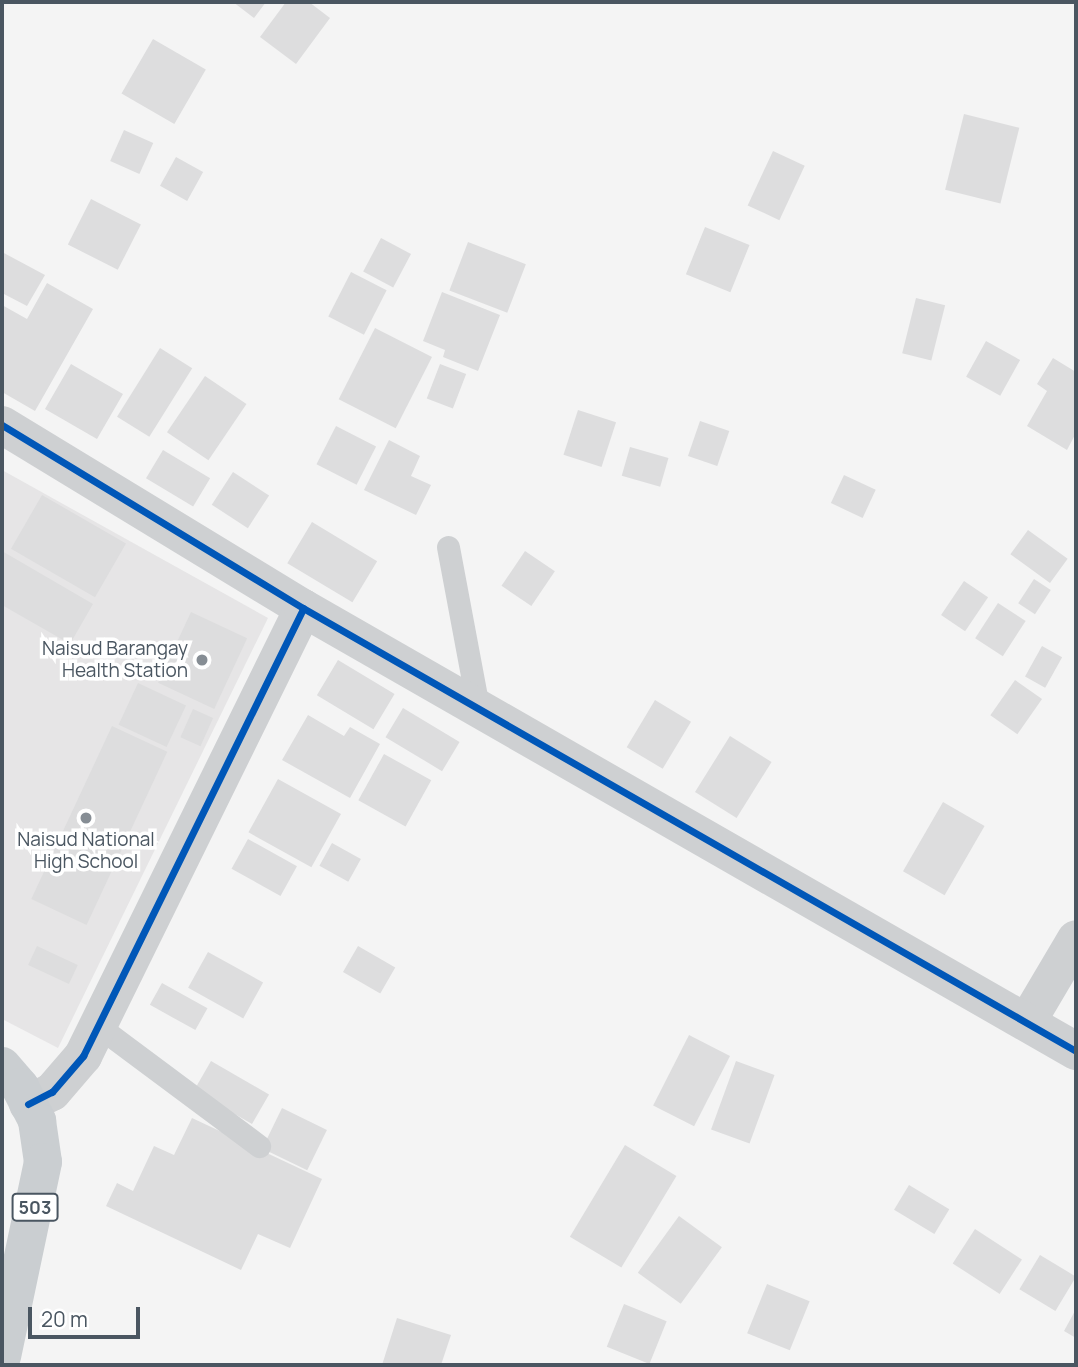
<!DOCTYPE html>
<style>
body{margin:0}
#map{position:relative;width:1078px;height:1367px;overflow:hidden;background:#f4f4f4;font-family:Manrope,sans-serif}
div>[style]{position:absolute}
.education>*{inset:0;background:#e6e5e6}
.building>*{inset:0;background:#ddddde;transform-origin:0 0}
.service>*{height:23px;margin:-11.5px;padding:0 11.5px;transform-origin:11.5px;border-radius:11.5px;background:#ced0d2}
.minor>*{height:38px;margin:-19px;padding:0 19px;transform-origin:19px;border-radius:19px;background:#ced0d2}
.tertiary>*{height:38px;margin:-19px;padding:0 19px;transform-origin:19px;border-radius:19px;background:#ced0d2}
.primary>*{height:38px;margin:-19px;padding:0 19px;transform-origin:19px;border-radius:19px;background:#caced1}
.cycleway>*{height:7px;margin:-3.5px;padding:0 3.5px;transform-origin:3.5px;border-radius:3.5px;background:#0057b8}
.dots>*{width:19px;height:19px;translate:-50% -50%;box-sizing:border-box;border:4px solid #fff;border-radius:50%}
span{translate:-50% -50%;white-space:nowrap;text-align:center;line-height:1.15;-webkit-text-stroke:7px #fff;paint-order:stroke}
.shield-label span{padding:2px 5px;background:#fff;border:2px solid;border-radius:5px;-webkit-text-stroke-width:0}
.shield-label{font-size:18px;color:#4a5661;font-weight:700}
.poi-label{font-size:19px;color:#4a5661}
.right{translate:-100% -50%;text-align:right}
.frame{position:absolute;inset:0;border:4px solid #4a5661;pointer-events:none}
.scale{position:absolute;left:28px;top:1307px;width:112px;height:32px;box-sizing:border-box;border:4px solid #4a5661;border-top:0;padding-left:9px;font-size:21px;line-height:24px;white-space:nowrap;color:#4a5661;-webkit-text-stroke:5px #fff;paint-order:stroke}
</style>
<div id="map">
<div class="education">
<i style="clip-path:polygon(2px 470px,268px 618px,58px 1048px,2px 1019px)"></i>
</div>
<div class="building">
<i style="clip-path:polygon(233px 2px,266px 2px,254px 18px)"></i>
<i style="clip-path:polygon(286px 2px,309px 2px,330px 18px,296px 64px,260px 37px)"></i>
<i style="left:153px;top:39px;width:61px;height:63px;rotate:30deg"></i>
<i style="left:964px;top:114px;width:57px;height:78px;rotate:14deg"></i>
<i style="left:124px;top:130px;width:32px;height:34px;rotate:24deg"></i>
<i style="left:773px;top:151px;width:35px;height:60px;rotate:25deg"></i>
<i style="left:176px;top:157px;width:31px;height:33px;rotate:29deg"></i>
<i style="left:91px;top:199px;width:56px;height:51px;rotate:27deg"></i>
<i style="left:705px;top:227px;width:48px;height:51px;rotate:22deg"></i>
<i style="left:381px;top:238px;width:34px;height:38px;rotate:28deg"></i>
<i style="left:468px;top:242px;width:62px;height:52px;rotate:21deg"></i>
<i style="clip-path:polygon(2px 252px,45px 275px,27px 306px,2px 293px)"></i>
<i style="left:351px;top:272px;width:40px;height:50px;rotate:27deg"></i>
<i style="clip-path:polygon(47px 283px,93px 309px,35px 411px,2px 392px,2px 305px,27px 319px)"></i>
<i style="clip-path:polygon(442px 292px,500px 315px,478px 371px,443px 357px,445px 350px,423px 341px)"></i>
<i style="left:916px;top:298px;width:30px;height:57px;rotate:14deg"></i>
<i style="left:375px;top:328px;width:64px;height:80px;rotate:27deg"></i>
<i style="left:986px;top:341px;width:39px;height:41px;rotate:29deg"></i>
<i style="left:160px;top:348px;width:38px;height:81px;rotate:32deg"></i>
<i style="clip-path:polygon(1053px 358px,1076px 372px,1076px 433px,1067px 450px,1027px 426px,1047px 391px,1037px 384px)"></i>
<i style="left:71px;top:364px;width:60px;height:52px;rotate:30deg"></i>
<i style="left:440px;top:364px;width:28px;height:37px;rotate:21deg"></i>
<i style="left:205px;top:376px;width:50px;height:68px;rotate:34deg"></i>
<i style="left:578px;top:410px;width:40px;height:47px;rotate:18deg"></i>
<i style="left:700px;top:421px;width:31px;height:37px;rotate:19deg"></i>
<i style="left:336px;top:426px;width:45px;height:43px;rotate:27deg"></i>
<i style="clip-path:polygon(389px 440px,420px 456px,411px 476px,431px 485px,416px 515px,364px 490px)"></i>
<i style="left:630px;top:447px;width:40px;height:30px;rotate:16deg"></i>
<i style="left:163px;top:450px;width:55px;height:33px;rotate:31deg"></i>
<i style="left:233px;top:472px;width:43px;height:39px;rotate:33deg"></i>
<i style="left:844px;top:475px;width:35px;height:31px;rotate:25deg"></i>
<i style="left:42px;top:495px;width:97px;height:62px;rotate:30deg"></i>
<i style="left:312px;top:522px;width:76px;height:48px;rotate:31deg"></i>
<i style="left:1028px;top:530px;width:49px;height:30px;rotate:36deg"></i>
<i style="clip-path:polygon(2px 551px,93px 604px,70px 644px,2px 605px)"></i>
<i style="left:525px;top:551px;width:36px;height:42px;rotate:34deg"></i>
<i style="left:1034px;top:579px;width:20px;height:29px;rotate:33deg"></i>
<i style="left:964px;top:581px;width:29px;height:41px;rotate:34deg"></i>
<i style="left:998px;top:603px;width:33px;height:42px;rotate:33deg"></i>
<i style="left:191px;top:612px;width:62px;height:78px;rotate:25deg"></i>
<i style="left:1042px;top:646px;width:23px;height:35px;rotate:29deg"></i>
<i style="left:338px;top:660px;width:66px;height:41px;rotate:31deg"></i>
<i style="left:1015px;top:680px;width:33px;height:43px;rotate:35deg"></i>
<i style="left:138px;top:683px;width:53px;height:46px;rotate:25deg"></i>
<i style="left:655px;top:700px;width:42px;height:55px;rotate:31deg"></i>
<i style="left:403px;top:708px;width:66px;height:34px;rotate:31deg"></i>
<i style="left:193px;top:709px;width:22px;height:31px;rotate:24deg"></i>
<i style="clip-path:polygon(308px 715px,344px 736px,350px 727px,380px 744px,350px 798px,282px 760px)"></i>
<i style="left:112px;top:726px;width:61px;height:191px;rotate:25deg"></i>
<i style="left:730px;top:736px;width:49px;height:66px;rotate:32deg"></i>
<i style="left:384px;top:754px;width:54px;height:53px;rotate:29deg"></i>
<i style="left:278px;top:779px;width:72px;height:61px;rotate:29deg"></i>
<i style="left:943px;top:802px;width:48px;height:80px;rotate:30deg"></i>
<i style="left:248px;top:839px;width:56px;height:34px;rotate:29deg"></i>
<i style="left:332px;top:843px;width:33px;height:26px;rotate:29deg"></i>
<i style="left:37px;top:946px;width:45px;height:21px;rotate:25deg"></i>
<i style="left:358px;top:946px;width:43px;height:30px;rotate:30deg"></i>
<i style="left:208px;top:952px;width:63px;height:41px;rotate:29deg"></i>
<i style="left:162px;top:983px;width:52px;height:25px;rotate:29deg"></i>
<i style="left:689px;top:1035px;width:46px;height:79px;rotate:27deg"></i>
<i style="left:211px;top:1061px;width:67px;height:34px;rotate:30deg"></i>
<i style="left:736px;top:1061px;width:41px;height:73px;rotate:20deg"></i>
<i style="left:282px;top:1108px;width:50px;height:45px;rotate:26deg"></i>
<i style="clip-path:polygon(192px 1118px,322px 1179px,290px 1248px,258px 1234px,241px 1270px,106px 1206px,117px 1183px,133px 1191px,154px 1146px,174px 1155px)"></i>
<i style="left:625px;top:1145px;width:60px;height:107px;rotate:31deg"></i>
<i style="left:909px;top:1185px;width:47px;height:29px;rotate:31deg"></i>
<i style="left:679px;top:1216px;width:53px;height:70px;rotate:36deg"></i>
<i style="left:975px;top:1229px;width:56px;height:41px;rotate:33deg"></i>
<i style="left:1040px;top:1255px;width:42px;height:40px;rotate:31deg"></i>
<i style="left:767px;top:1284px;width:46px;height:53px;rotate:22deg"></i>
<i style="left:624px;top:1304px;width:46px;height:46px;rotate:22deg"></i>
<i style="clip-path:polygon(1076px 1309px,1076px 1338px,1064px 1331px)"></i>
<i style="clip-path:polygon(397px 1318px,451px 1335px,441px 1365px,382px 1365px)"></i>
</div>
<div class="service">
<i style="left:448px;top:547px;width:164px;rotate:79.4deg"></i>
<i style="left:98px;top:1026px;width:201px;rotate:36.7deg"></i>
</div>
<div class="minor">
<i style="left:1027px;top:1022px;width:96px;rotate:-59.4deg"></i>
</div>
<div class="tertiary">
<i style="left:2px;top:425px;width:352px;rotate:31.3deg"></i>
<i style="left:28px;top:1104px;width:27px;rotate:-27deg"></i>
<i style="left:52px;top:1092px;width:48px;rotate:-49.3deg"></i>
<i style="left:83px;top:1056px;width:499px;rotate:-63.8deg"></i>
<i style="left:303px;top:608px;width:891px;rotate:29.82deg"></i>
</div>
<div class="primary">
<i style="left:2px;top:1066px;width:28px;rotate:49deg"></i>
<i style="left:20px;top:1087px;width:38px;rotate:63deg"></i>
<i style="left:37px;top:1121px;width:41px;rotate:81.7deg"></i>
<i style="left:43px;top:1162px;width:198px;rotate:101.9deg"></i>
</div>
<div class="cycleway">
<i style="left:2px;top:425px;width:352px;rotate:31.3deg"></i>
<i style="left:28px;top:1104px;width:27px;rotate:-27deg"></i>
<i style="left:52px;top:1092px;width:48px;rotate:-49.3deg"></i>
<i style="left:83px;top:1056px;width:499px;rotate:-63.8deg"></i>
<i style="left:303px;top:608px;width:891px;rotate:29.82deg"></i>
</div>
<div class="dots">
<i style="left:202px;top:660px;background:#868d94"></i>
<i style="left:86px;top:818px;background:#868d94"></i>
</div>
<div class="shield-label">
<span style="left:35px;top:1207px">503</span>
</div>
<div class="poi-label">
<span class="right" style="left:188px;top:660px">Naisud Barangay<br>Health Station</span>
<span style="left:86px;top:851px">Naisud National<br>High School</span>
</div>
<div class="frame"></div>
<div class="scale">20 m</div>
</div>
